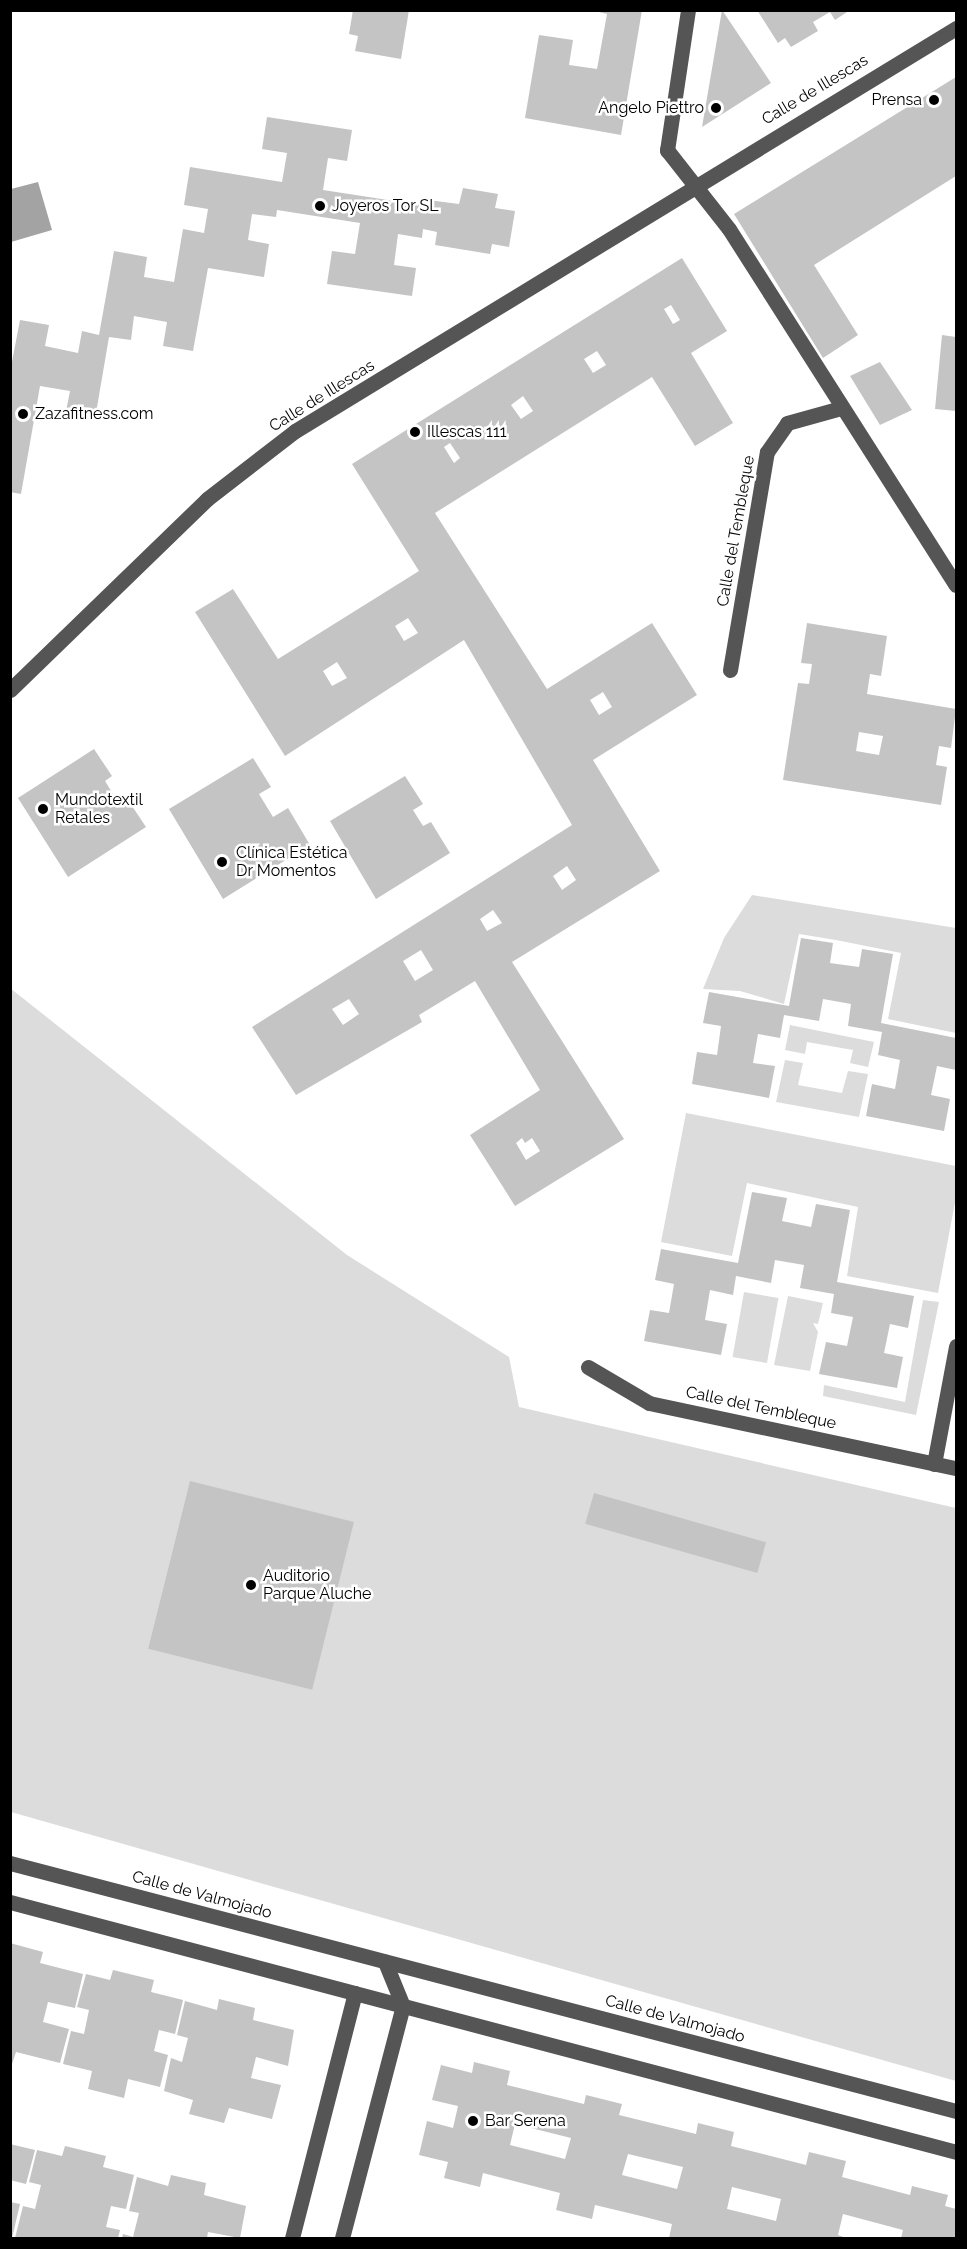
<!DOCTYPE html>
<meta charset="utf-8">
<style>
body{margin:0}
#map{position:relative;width:967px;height:2249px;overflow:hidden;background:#fff;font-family:Raleway,sans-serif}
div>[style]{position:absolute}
.green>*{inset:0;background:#dcdcdc;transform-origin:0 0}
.water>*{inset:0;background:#a3a3a3}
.building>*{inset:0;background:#c4c4c4;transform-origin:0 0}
.minor>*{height:15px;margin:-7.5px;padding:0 7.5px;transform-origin:7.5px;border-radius:7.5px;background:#555}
.dots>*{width:16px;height:16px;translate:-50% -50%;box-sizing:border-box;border:3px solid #fff;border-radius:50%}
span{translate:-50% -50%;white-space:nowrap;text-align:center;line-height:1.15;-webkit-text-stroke:5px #fff;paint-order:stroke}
.street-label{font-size:16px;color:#000}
.poi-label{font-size:16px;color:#000}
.right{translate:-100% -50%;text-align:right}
.left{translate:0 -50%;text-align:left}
.frame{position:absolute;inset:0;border:12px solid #000;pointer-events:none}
</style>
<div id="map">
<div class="green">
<i style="clip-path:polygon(752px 895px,956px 928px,956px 1033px,888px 1019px,901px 953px,836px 940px,799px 934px,784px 1004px,740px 991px,703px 989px,724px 938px)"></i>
<i style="clip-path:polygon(10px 988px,347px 1255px,509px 1357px,519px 1407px,956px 1508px,956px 2081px,11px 1812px)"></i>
<i style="clip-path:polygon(790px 1025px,874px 1042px,868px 1067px,850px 1063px,853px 1050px,807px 1042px,805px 1054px,785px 1050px)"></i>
<i style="clip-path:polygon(785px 1060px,803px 1063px,798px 1085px,842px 1093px,848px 1071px,868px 1074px,859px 1117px,776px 1102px)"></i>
<i style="clip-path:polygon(686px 1113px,956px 1166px,956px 1197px,938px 1293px,847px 1276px,858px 1207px,747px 1183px,732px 1256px,661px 1242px)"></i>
<i style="left:744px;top:1292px;width:35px;height:66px;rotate:10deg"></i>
<i style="clip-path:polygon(788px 1296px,823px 1303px,818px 1324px,813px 1323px,818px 1332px,810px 1371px,774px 1365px)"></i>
<i style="clip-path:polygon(923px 1300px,939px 1302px,916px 1415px,823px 1396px,824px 1385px,905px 1402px)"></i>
</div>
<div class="water">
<i style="clip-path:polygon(38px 182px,52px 230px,11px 242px,11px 189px)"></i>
</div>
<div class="building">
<i style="clip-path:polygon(353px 10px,409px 10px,401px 59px,355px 51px,358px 36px,349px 34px)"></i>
<i style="clip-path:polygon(591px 10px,642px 10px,621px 135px,525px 118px,539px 35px,573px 40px,569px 65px,597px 69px,607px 14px)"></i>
<i style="clip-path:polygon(722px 10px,771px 83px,702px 127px)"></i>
<i style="clip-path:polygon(757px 10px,850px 10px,835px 20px,830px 12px,813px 22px,818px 31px,791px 47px,785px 38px,778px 43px)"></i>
<i style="clip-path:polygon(956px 77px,956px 176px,814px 265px,858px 335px,823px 358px,734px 214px)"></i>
<i style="clip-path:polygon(267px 117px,352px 130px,347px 161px,328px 158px,323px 190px,427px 206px,428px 200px,459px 204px,463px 188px,498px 194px,495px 208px,515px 211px,509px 247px,492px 244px,490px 254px,435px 245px,437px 232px,423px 229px,422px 238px,398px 234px,394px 265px,416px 268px,412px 296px,327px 284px,332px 251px,355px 254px,360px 223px,277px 210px,276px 217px,252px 214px,248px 240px,269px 244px,264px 277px,208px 268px,193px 351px,163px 346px,167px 322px,134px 316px,131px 340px,109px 337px,95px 419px,65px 416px,70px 391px,40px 386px,21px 494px,10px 492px,10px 372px,20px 320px,49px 325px,45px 346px,78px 353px,82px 331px,99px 335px,114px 251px,147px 257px,144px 277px,174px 282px,183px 229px,204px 233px,208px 209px,184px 205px,190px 167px,282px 182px,287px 153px,262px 149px)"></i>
<i style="clip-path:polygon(evenodd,682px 258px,727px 331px,691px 353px,733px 423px,695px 446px,652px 377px,435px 513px,547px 689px,652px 623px,697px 695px,593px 760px,660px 871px,512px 962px,624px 1139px,515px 1206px,470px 1135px,540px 1090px,475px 981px,419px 1015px,422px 1022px,296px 1095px,252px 1027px,572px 825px,464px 640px,285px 756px,195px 612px,233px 589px,278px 659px,419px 571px,352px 464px,682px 258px,671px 305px,680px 320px,673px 324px,664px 309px,671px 305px,682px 258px,597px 351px,606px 365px,593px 373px,584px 359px,597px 351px,682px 258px,523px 396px,533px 411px,521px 419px,511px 405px,523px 396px,682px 258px,450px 443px,460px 458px,454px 463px,444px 447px,450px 443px,682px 258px,408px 618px,418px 633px,404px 641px,395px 626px,408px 618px,682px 258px,337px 662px,347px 678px,332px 686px,323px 671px,337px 662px,682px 258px,603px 692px,612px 707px,599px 715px,590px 700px,603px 692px,682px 258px,567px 866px,576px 880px,562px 890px,553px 876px,567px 866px,682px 258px,493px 910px,502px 923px,487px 931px,480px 919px,493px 910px,682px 258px,421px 950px,433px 970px,415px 981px,403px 961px,421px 950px,682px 258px,349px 999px,359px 1014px,343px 1025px,332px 1009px,349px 999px,682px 258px,522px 1138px,525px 1143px,532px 1138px,540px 1151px,526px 1160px,516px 1143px,522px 1138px)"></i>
<i style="clip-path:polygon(942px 335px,956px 337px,956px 411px,935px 409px)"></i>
<i style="clip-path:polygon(880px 362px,912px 410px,880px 425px,850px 376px)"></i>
<i style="clip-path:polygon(evenodd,807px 623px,887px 636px,881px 676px,870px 674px,867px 694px,956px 709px,951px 748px,939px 746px,936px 765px,947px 767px,941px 805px,783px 780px,798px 683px,809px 684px,812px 664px,801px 663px,807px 623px,859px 732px,883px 736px,879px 755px,856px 751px,859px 732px)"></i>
<i style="clip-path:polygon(94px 749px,112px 776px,105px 781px,118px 802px,126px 797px,146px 827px,68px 877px,18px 798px)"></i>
<i style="clip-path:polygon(253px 758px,271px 787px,259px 794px,273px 817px,288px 808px,310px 845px,223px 899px,169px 809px)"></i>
<i style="clip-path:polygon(405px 776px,423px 804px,413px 810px,423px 826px,431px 822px,450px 853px,376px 899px,330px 821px)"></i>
<i style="clip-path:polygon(801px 938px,833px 943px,830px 963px,859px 967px,862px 949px,893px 954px,881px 1023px,956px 1038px,956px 1070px,937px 1066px,931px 1095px,950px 1099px,944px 1131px,866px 1116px,872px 1084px,895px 1089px,900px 1060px,878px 1055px,882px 1032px,848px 1026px,851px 1004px,823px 999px,819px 1021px,784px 1015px,780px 1038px,758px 1034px,753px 1063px,775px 1066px,769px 1098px,692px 1084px,697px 1052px,717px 1055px,721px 1026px,703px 1023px,709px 992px,789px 1006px)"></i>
<i style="clip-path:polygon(752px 1192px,787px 1198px,782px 1221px,811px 1227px,816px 1204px,850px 1210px,837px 1282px,914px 1296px,908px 1328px,890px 1324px,884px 1353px,903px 1357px,897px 1388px,819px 1374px,826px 1342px,847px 1346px,853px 1317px,831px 1313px,834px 1294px,800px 1288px,804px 1265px,775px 1260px,771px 1283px,736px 1276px,733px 1295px,710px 1290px,705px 1320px,727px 1324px,721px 1355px,644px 1341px,650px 1310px,669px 1313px,674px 1284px,655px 1280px,661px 1249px,738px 1263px)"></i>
<i style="left:190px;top:1481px;width:169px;height:173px;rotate:14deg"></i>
<i style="left:594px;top:1493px;width:179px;height:32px;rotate:16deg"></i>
<i style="clip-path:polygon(10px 1943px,43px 1952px,40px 1963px,83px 1974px,75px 2008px,48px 2002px,43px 2022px,69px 2029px,60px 2063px,16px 2052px,10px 2070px)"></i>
<i style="clip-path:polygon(113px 1970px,154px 1980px,151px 1992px,183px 2000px,175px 2034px,159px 2030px,154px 2051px,168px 2055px,160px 2087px,128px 2079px,124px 2098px,88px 2089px,92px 2071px,63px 2064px,71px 2031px,84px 2034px,89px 2010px,77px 2007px,86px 1974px,110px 1980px)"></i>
<i style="clip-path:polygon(219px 1999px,255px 2008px,253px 2020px,294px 2030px,288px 2066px,256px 2057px,251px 2078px,281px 2085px,272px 2119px,229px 2108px,224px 2123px,189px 2114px,193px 2100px,164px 2091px,171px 2058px,182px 2062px,188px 2038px,177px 2035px,185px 2001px,217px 2010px)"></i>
<i style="clip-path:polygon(evenodd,474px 2062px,510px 2071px,507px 2085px,584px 2104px,586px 2095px,622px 2104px,619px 2115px,696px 2134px,698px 2123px,734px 2132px,731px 2146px,806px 2165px,809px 2152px,846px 2161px,842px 2177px,910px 2195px,912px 2186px,948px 2195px,945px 2206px,956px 2209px,956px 2238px,901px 2238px,903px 2230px,843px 2214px,838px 2235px,846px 2238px,669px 2238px,672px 2224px,641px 2216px,595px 2205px,592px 2219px,556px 2210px,560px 2193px,483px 2173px,480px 2187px,444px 2178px,448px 2162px,419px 2155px,427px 2121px,453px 2128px,458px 2106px,432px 2100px,441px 2065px,472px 2073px,474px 2062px,515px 2124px,571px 2138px,565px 2159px,510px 2145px,515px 2124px,474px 2062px,628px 2154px,683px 2167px,677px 2189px,622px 2175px,628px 2154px,474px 2062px,732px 2187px,781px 2199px,776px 2221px,727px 2209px,732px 2187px)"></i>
<i style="clip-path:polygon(10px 2144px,35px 2150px,26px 2184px,10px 2180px)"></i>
<i style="clip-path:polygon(65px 2146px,106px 2156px,103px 2167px,134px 2175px,126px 2209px,111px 2206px,106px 2227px,120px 2230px,118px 2238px,15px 2238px,23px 2206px,35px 2209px,41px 2185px,29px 2182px,37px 2150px,62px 2156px)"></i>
<i style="clip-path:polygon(171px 2175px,206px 2183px,204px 2195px,246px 2206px,240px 2238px,208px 2232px,207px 2238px,122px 2238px,123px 2234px,133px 2237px,139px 2213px,129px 2211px,137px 2177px,168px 2186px)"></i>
<i style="clip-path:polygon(10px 2202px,20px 2204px,12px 2238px,10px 2238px)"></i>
</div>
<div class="minor">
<i style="left:688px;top:10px;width:142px;rotate:98.5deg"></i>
<i style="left:667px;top:150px;width:100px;rotate:51.9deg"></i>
<i style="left:729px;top:229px;width:422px;rotate:57.5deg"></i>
<i style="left:730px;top:670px;width:221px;rotate:-80.4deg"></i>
<i style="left:767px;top:452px;width:35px;rotate:-55deg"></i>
<i style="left:787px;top:423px;width:56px;rotate:-15.5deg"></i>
<i style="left:10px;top:690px;width:274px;rotate:-44.1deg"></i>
<i style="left:207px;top:499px;width:111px;rotate:-37.7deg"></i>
<i style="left:295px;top:431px;width:774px;rotate:-31.37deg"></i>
<i style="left:588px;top:1367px;width:71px;rotate:30.5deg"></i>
<i style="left:649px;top:1403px;width:314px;rotate:12deg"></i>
<i style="left:934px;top:1464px;width:120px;rotate:-79.4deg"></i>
<i style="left:10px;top:1863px;width:978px;rotate:14.69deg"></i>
<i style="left:10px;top:1902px;width:978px;rotate:14.8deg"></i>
<i style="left:292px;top:2238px;width:253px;rotate:-75.6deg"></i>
<i style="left:342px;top:2238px;width:240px;rotate:-75.3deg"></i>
<i style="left:403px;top:2006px;width:48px;rotate:-112.2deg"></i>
</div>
<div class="dots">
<i style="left:934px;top:100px;background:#000"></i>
<i style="left:716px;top:108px;background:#000"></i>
<i style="left:320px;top:206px;background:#000"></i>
<i style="left:23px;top:414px;background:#000"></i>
<i style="left:415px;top:432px;background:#000"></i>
<i style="left:43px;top:809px;background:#000"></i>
<i style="left:222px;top:862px;background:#000"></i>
<i style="left:251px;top:1585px;background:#000"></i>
<i style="left:473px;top:2121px;background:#000"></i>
</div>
<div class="street-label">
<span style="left:815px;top:90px;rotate:-31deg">Calle de Illescas</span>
<span style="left:322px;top:396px;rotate:-32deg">Calle de Illescas</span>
<span style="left:736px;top:531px;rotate:-80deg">Calle del Tembleque</span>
<span style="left:761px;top:1408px;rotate:12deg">Calle del Tembleque</span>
<span style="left:202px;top:1895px;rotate:15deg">Calle de Valmojado</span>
<span style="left:675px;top:2019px;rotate:15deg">Calle de Valmojado</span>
</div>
<div class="poi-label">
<span class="right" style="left:922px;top:100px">Prensa</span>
<span class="right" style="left:704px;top:108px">Angelo Piettro</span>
<span class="left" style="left:332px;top:206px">Joyeros Tor SL</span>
<span class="left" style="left:35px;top:414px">Zazafitness.com</span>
<span class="left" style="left:427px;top:432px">Illescas 111</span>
<span class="left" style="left:55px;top:809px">Mundotextil<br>Retales</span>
<span class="left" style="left:236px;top:862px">Clínica Estética<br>Dr Momentos</span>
<span class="left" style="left:263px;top:1585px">Auditorio<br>Parque Aluche</span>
<span class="left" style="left:485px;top:2121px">Bar Serena</span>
</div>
<div class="frame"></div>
</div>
